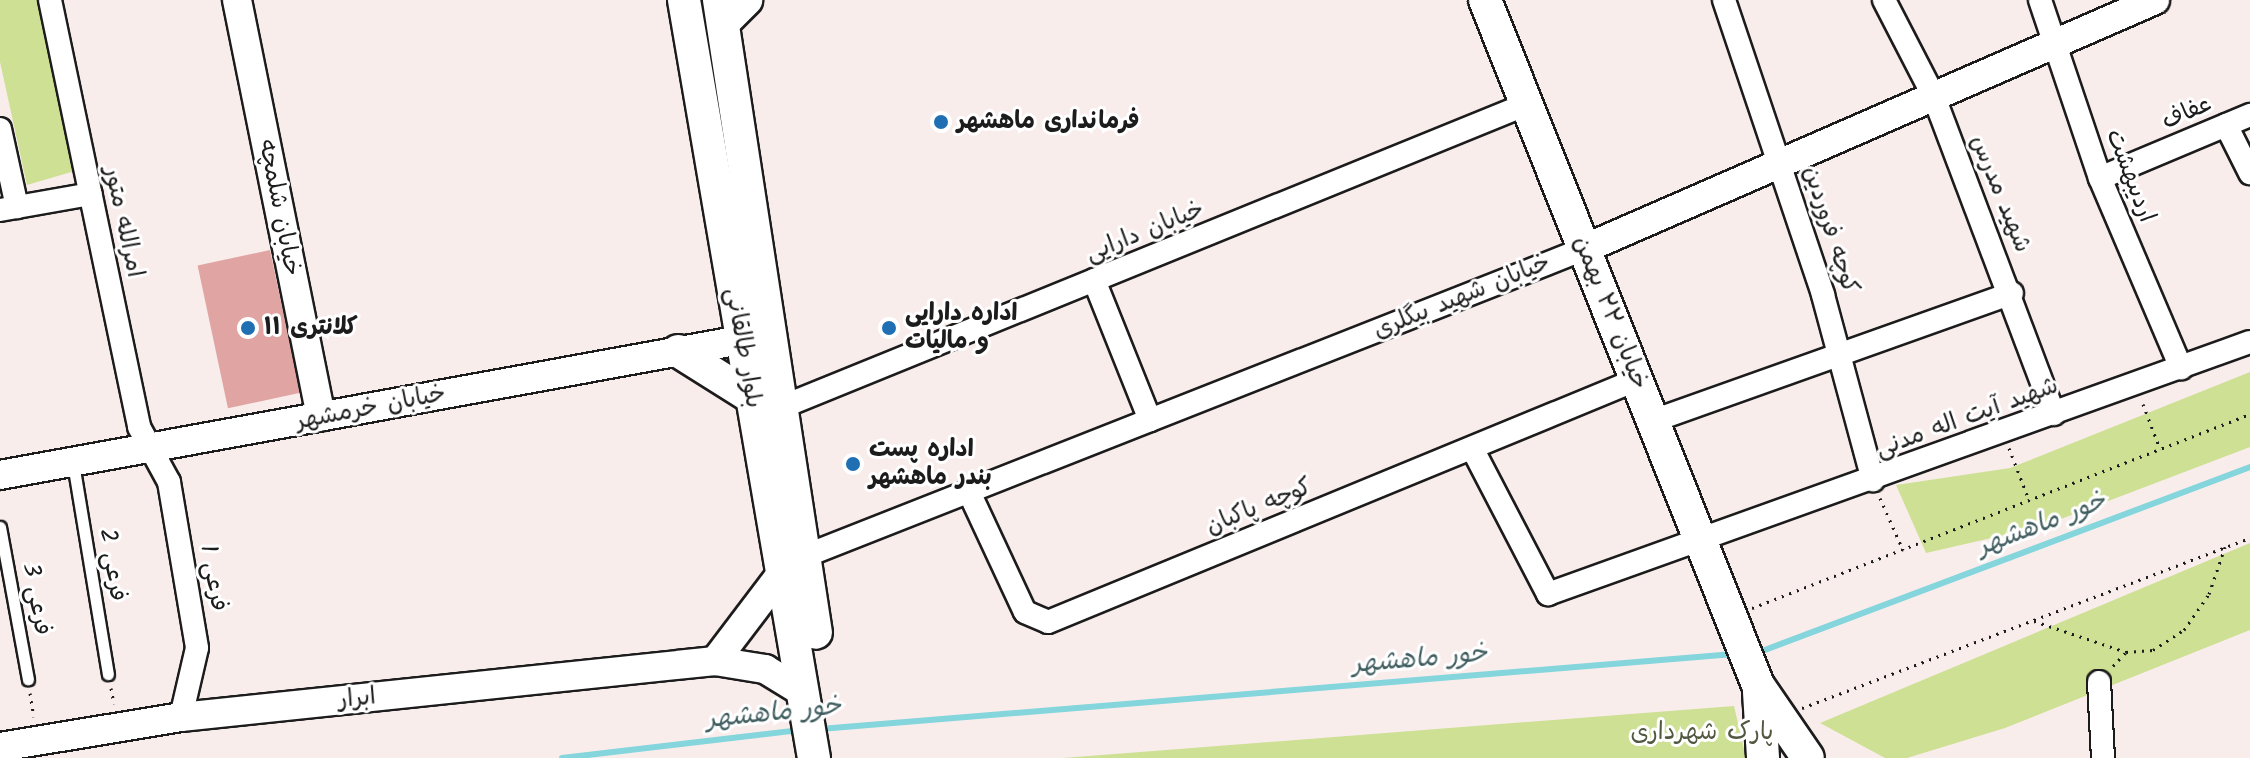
<!DOCTYPE html>
<meta charset="utf-8">
<style>
body{margin:0}
#map{position:relative;width:2250px;height:758px;overflow:hidden;background:#f9edec;font-family:Kalam,"Playpen Sans Arabic",sans-serif}
div>[style]{position:absolute}
.green>*{inset:0;background:#cee094}
.stream>*{height:6px;margin:-3px;padding:0 3px;transform-origin:3px;border-radius:3px;background:#84d5dc}
.building>*{inset:0;background:#e0a5a2;transform-origin:0 0}
.path>*{height:3px;margin-top:-1.5px;transform-origin:0;background:repeating-linear-gradient(90deg,#1c1c1c 0 2px,transparent 0 8px)}
.roads{filter:drop-shadow(2px 0 #1c1c1c) drop-shadow(-2px 0 #1c1c1c) drop-shadow(0 2px #1c1c1c) drop-shadow(0 -2px #1c1c1c)}
.service>*{height:11px;margin:-5.5px;padding:0 5.5px;transform-origin:5.5px;border-radius:5.5px;background:#fff}
.minor>*{height:22px;margin:-11px;padding:0 11px;transform-origin:11px;border-radius:11px;background:#fff}
.tertiary>*{height:28px;margin:-14px;padding:0 14px;transform-origin:14px;border-radius:14px;background:#fff}
.secondary>*{height:32px;margin:-16px;padding:0 16px;transform-origin:16px;border-radius:16px;background:#fff}
.dots>*{width:22px;height:22px;translate:-50% -50%;box-sizing:border-box;border:4px solid #fff;border-radius:50%}
span{translate:-50% -50%;white-space:nowrap;text-align:center;line-height:1.15;-webkit-text-stroke:6px #fff;paint-order:stroke}
.street-label{font-size:24px;color:#1c1c1c}
.poi-label{font-size:24px;color:#1c1c1c;font-weight:700}
.left{translate:0 -50%;text-align:left}
.park-label{font-size:24px;color:#515740}
.water-label{font-size:26px;color:#405d5f;font-style:italic}
</style>
<div id="map">
<div class="green">
<i style="clip-path:polygon(0 0,50px 0,85px 168px,27px 185px,0 62px)"></i>
<i style="clip-path:polygon(2250px 372px,2250px 447px,2040px 527px,1926px 553px,1896px 485px,2010px 468px)"></i>
<i style="clip-path:polygon(2250px 543px,2250px 630px,2005px 728px,1907px 758px,1885px 758px,1820px 723px)"></i>
<i style="clip-path:polygon(1734px 706px,1746px 758px,1063px 758px)"></i>
</div>
<div class="stream">
<i style="left:1757px;top:653px;width:527px;rotate:-20.67deg"></i>
<i style="left:820px;top:729px;width:917px;rotate:-4.69deg"></i>
<i style="left:562px;top:758px;width:241px;rotate:-6.7deg"></i>
</div>
<div class="building">
<i style="left:270px;top:250px;width:146px;height:74px;rotate:78deg"></i>
</div>
<div class="path">
<i style="left:2143px;top:404px;width:48px;rotate:69.3deg"></i>
<i style="left:2009px;top:448px;width:56px;rotate:69deg"></i>
<i style="left:1880px;top:498px;width:57px;rotate:66.1deg"></i>
<i style="left:1752px;top:608px;width:534px;rotate:-21.28deg"></i>
<i style="left:2034px;top:621px;width:97px;rotate:18.6deg"></i>
<i style="left:2113px;top:666px;width:19px;rotate:-47deg"></i>
<i style="left:2126px;top:652px;width:27px;rotate:-4deg"></i>
<i style="left:2153px;top:650px;width:37px;rotate:-33deg"></i>
<i style="left:2184px;top:630px;width:44px;rotate:-55.2deg"></i>
<i style="left:2209px;top:594px;width:50px;rotate:-71.2deg"></i>
<i style="left:111px;top:688px;width:16px;rotate:79deg"></i>
<i style="left:30px;top:693px;width:24px;rotate:81deg"></i>
<i style="left:1802px;top:708px;width:479px;rotate:-20.8deg"></i>
</div>
<div class="roads">
<div class="service">
<i style="left:73px;top:463px;width:214px;rotate:80.6deg"></i>
<i style="left:0;top:527px;width:155px;rotate:79.6deg"></i>
</div>
<div class="minor">
<i style="left:50px;top:0;width:436px;rotate:78.2deg"></i>
<i style="left:139px;top:427px;width:63px;rotate:61.4deg"></i>
<i style="left:169px;top:482px;width:168px;rotate:80.4deg"></i>
<i style="left:197px;top:648px;width:71px;rotate:103.1deg"></i>
<i style="left:1724px;top:0;width:311px;rotate:71.4deg"></i>
<i style="left:1823px;top:295px;width:192px;rotate:74.9deg"></i>
<i style="left:1884px;top:0;width:109px;rotate:62.7deg"></i>
<i style="left:1934px;top:97px;width:339px;rotate:69.3deg"></i>
<i style="left:2040px;top:0;width:188px;rotate:71.4deg"></i>
<i style="left:2100px;top:178px;width:207px;rotate:66.9deg"></i>
<i style="left:2226px;top:125px;width:54px;rotate:63.4deg"></i>
<i style="left:0;top:129px;width:80px;rotate:77.7deg"></i>
<i style="left:2100px;top:178px;width:163px;rotate:-22.8deg"></i>
<i style="left:0;top:210px;width:92px;rotate:-10deg"></i>
<i style="left:1094px;top:280px;width:151px;rotate:68.2deg"></i>
<i style="left:782px;top:407px;width:804px;rotate:-22.13deg"></i>
<i style="left:1653px;top:421px;width:381px;rotate:-19.6deg"></i>
<i style="left:1472px;top:448px;width:165px;rotate:62.5deg"></i>
<i style="left:1548px;top:594px;width:746px;rotate:-19.75deg"></i>
<i style="left:969px;top:492px;width:132px;rotate:65deg"></i>
<i style="left:1025px;top:612px;width:25px;rotate:23deg"></i>
<i style="left:1048px;top:622px;width:636px;rotate:-22.37deg"></i>
<i style="left:805px;top:556px;width:837px;rotate:-21.51deg"></i>
<i style="left:2099px;top:682px;width:76px;rotate:87deg"></i>
</div>
<div class="tertiary">
<i style="left:237px;top:0;width:425px;rotate:78.6deg"></i>
<i style="left:1584px;top:249px;width:623px;rotate:-23.56deg"></i>
<i style="left:0;top:475px;width:753px;rotate:-10.33deg"></i>
<i style="left:715px;top:661px;width:114px;rotate:-52.8deg"></i>
<i style="left:0;top:747px;width:183px;rotate:-9.4deg"></i>
<i style="left:181px;top:717px;width:537px;rotate:-5.99deg"></i>
<i style="left:715px;top:661px;width:51px;rotate:9.1deg"></i>
<i style="left:765px;top:669px;width:46px;rotate:31.6deg"></i>
</div>
<div class="secondary">
<i style="left:684px;top:0;width:769px;rotate:80.27deg"></i>
<i style="left:719px;top:0;width:640px;rotate:81.29deg"></i>
<i style="left:1485px;top:0;width:737px;rotate:68.27deg"></i>
<i style="left:1758px;top:685px;width:88px;rotate:55.6deg"></i>
<i style="left:723px;top:23px;width:33px;rotate:-45deg"></i>
<i style="left:678px;top:351px;width:86px;rotate:32.2deg"></i>
<i style="left:1759px;top:692px;width:66px;rotate:86.5deg"></i>
</div>
</div>
<div class="dots">
<i style="left:941px;top:122px;background:#1f6fb2"></i>
<i style="left:248px;top:328px;background:#1f6fb2"></i>
<i style="left:889px;top:328px;background:#1f6fb2"></i>
<i style="left:853px;top:464px;background:#1f6fb2"></i>
</div>
<div class="street-label">
<span style="left:2187px;top:113px;rotate:-23deg">عفاف</span>
<span style="left:2130px;top:176px;rotate:69deg">اردیبهشت</span>
<span style="left:2000px;top:194px;rotate:68deg">شهید مدرس</span>
<span style="left:279px;top:208px;rotate:79deg">خیابان شلمچه</span>
<span style="left:123px;top:222px;rotate:78deg">امرالله متور</span>
<span style="left:1830px;top:230px;rotate:72deg">کوچه فروردین</span>
<span style="left:1145px;top:232px;rotate:-22deg">خیابان دارایی</span>
<span style="left:1462px;top:297px;rotate:-22deg">خیابان شهید بیگلری</span>
<span style="left:1610px;top:313px;rotate:68deg">خیابان ۲۲ بهمن</span>
<span style="left:743px;top:348px;rotate:80deg">بلوار طالقانی</span>
<span style="left:371px;top:408px;rotate:-11deg">خیابان خرمشهر</span>
<span style="left:1967px;top:418px;rotate:-20deg">شهید آیت اله مدنی</span>
<span style="left:1259px;top:507px;rotate:-22deg">کوچه پاکبان</span>
<span style="left:112px;top:565px;rotate:81deg">فرعی 2</span>
<span style="left:213px;top:578px;rotate:80deg">فرعی 1</span>
<span style="left:36px;top:599px;rotate:80deg">فرعی 3</span>
<span style="left:357px;top:699px;rotate:-6deg">ابرار</span>
</div>
<div class="poi-label">
<span class="left" style="left:957px;top:122px">فرمانداری ماهشهر</span>
<span class="left" style="left:905px;top:328px">اداره دارایی<br>و مالیات</span>
<span class="left" style="left:264px;top:328px">کلانتری ۱۱</span>
<span class="left" style="left:869px;top:464px">اداره پست<br>بندر ماهشهر</span>
</div>
<div class="park-label">
<span style="left:1702px;top:733px">پارک شهرداری</span>
</div>
<div class="water-label">
<span style="left:2042px;top:525px;rotate:-21deg">خور ماهشهر</span>
<span style="left:1420px;top:660px;rotate:-5deg">خور ماهشهر</span>
<span style="left:774px;top:714px;rotate:-6deg">خور ماهشهر</span>
</div>
</div>
